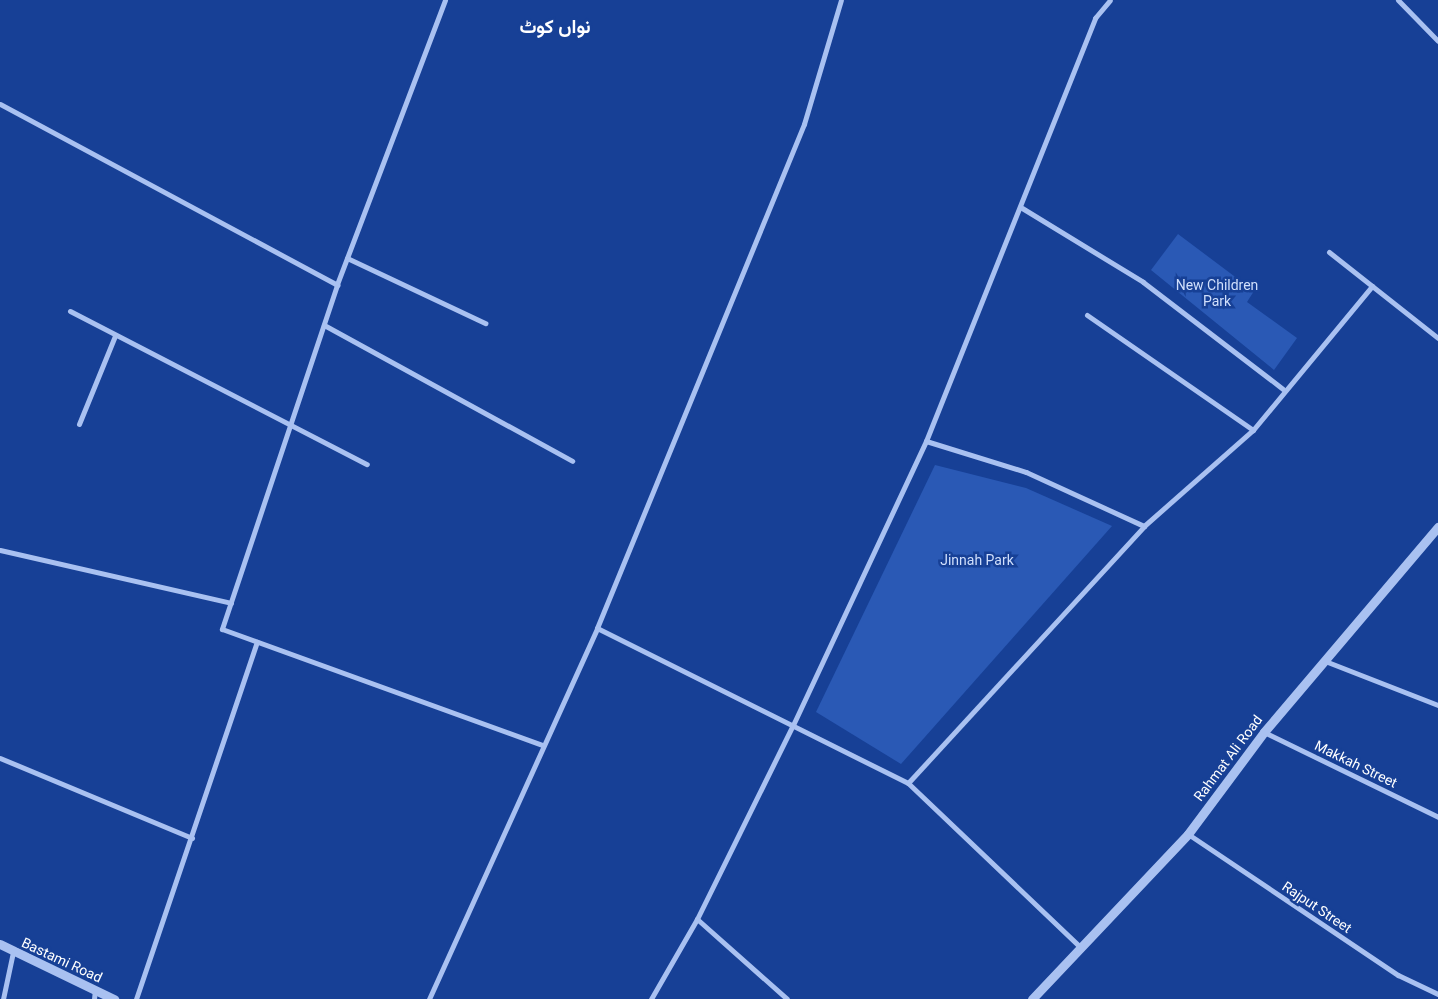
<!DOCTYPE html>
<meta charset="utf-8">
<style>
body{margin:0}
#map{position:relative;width:1438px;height:999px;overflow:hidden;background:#174096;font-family:Roboto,Vazirmatn,sans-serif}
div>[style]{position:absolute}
.green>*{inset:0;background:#2a59b5}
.minor>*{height:5px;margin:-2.5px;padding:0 2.5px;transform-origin:2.5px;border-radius:2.5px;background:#a9c1f1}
.tertiary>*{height:9px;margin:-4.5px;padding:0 4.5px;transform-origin:4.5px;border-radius:4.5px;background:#a9c1f1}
span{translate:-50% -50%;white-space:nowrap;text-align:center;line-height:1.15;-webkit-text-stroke:5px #174096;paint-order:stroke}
.park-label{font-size:14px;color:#d0dffc}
.street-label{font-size:14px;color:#fff}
.district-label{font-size:19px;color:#fff;font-weight:700}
</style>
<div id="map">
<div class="green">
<i style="clip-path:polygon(1178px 234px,1254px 291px,1247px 302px,1297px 338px,1274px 370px,1151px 270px)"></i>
<i style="clip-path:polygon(935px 465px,1026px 488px,1112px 526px,901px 764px,816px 712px)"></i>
</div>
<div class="minor">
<i style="left:445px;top:0;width:305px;rotate:110.8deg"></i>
<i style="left:337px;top:285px;width:363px;rotate:108.5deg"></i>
<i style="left:222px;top:629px;width:341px;rotate:19.9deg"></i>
<i style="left:1398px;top:0;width:57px;rotate:45.7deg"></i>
<i style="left:0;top:104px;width:383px;rotate:28.2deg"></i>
<i style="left:1022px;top:208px;width:142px;rotate:31.4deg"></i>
<i style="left:1143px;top:282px;width:176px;rotate:37.4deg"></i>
<i style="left:1329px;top:252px;width:139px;rotate:38.3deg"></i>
<i style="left:347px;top:258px;width:153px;rotate:25.2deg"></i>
<i style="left:70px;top:311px;width:334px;rotate:27.3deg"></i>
<i style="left:1087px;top:315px;width:202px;rotate:34.7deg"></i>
<i style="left:324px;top:325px;width:283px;rotate:28.7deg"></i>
<i style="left:79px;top:424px;width:95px;rotate:-67.8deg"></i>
<i style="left:926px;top:441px;width:456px;rotate:-68.2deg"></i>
<i style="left:1095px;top:18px;width:23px;rotate:-50deg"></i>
<i style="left:0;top:550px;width:237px;rotate:12.9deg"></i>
<i style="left:597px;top:628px;width:347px;rotate:26.5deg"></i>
<i style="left:908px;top:783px;width:239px;rotate:43.6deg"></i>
<i style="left:1325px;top:661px;width:121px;rotate:21.3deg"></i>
<i style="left:1264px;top:732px;width:194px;rotate:26deg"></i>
<i style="left:0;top:758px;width:208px;rotate:22.6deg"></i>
<i style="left:908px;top:783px;width:349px;rotate:-47.4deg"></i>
<i style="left:1144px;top:526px;width:145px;rotate:-41.4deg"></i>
<i style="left:1253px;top:430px;width:187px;rotate:-50.4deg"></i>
<i style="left:1188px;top:834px;width:253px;rotate:33.9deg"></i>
<i style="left:1398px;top:975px;width:44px;rotate:25.4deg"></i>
<i style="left:697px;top:919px;width:120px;rotate:41.6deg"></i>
<i style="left:3px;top:999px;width:48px;rotate:-78deg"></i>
<i style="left:94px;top:999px;width:9px;rotate:-84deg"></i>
<i style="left:136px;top:999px;width:377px;rotate:-71.3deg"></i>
<i style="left:429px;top:999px;width:407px;rotate:-65.6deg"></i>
<i style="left:597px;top:628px;width:545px;rotate:-67.67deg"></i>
<i style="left:804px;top:124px;width:129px;rotate:-73.4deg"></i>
<i style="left:651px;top:999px;width:92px;rotate:-60.1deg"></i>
<i style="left:697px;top:919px;width:216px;rotate:-63.7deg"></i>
<i style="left:793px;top:725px;width:314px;rotate:-64.9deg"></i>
<i style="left:926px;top:441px;width:105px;rotate:17.2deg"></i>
<i style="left:1026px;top:472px;width:130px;rotate:24.6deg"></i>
</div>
<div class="tertiary">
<i style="left:0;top:944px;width:127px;rotate:25.8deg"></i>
<i style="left:1032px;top:999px;width:227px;rotate:-46.6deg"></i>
<i style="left:1188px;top:834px;width:127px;rotate:-53.3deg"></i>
<i style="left:1264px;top:732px;width:269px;rotate:-49.7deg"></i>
</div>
<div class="park-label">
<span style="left:1217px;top:293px">New Children<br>Park</span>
<span style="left:977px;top:560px">Jinnah Park</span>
</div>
<div class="street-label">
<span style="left:1228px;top:758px;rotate:-53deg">Rahmat Ali Road</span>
<span style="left:1356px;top:764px;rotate:26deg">Makkah Street</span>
<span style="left:1317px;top:907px;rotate:34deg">Rajput Street</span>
<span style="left:62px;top:960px;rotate:25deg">Bastami Road</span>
</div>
<div class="district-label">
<span style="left:555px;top:27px">نواں کوٹ</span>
</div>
</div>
